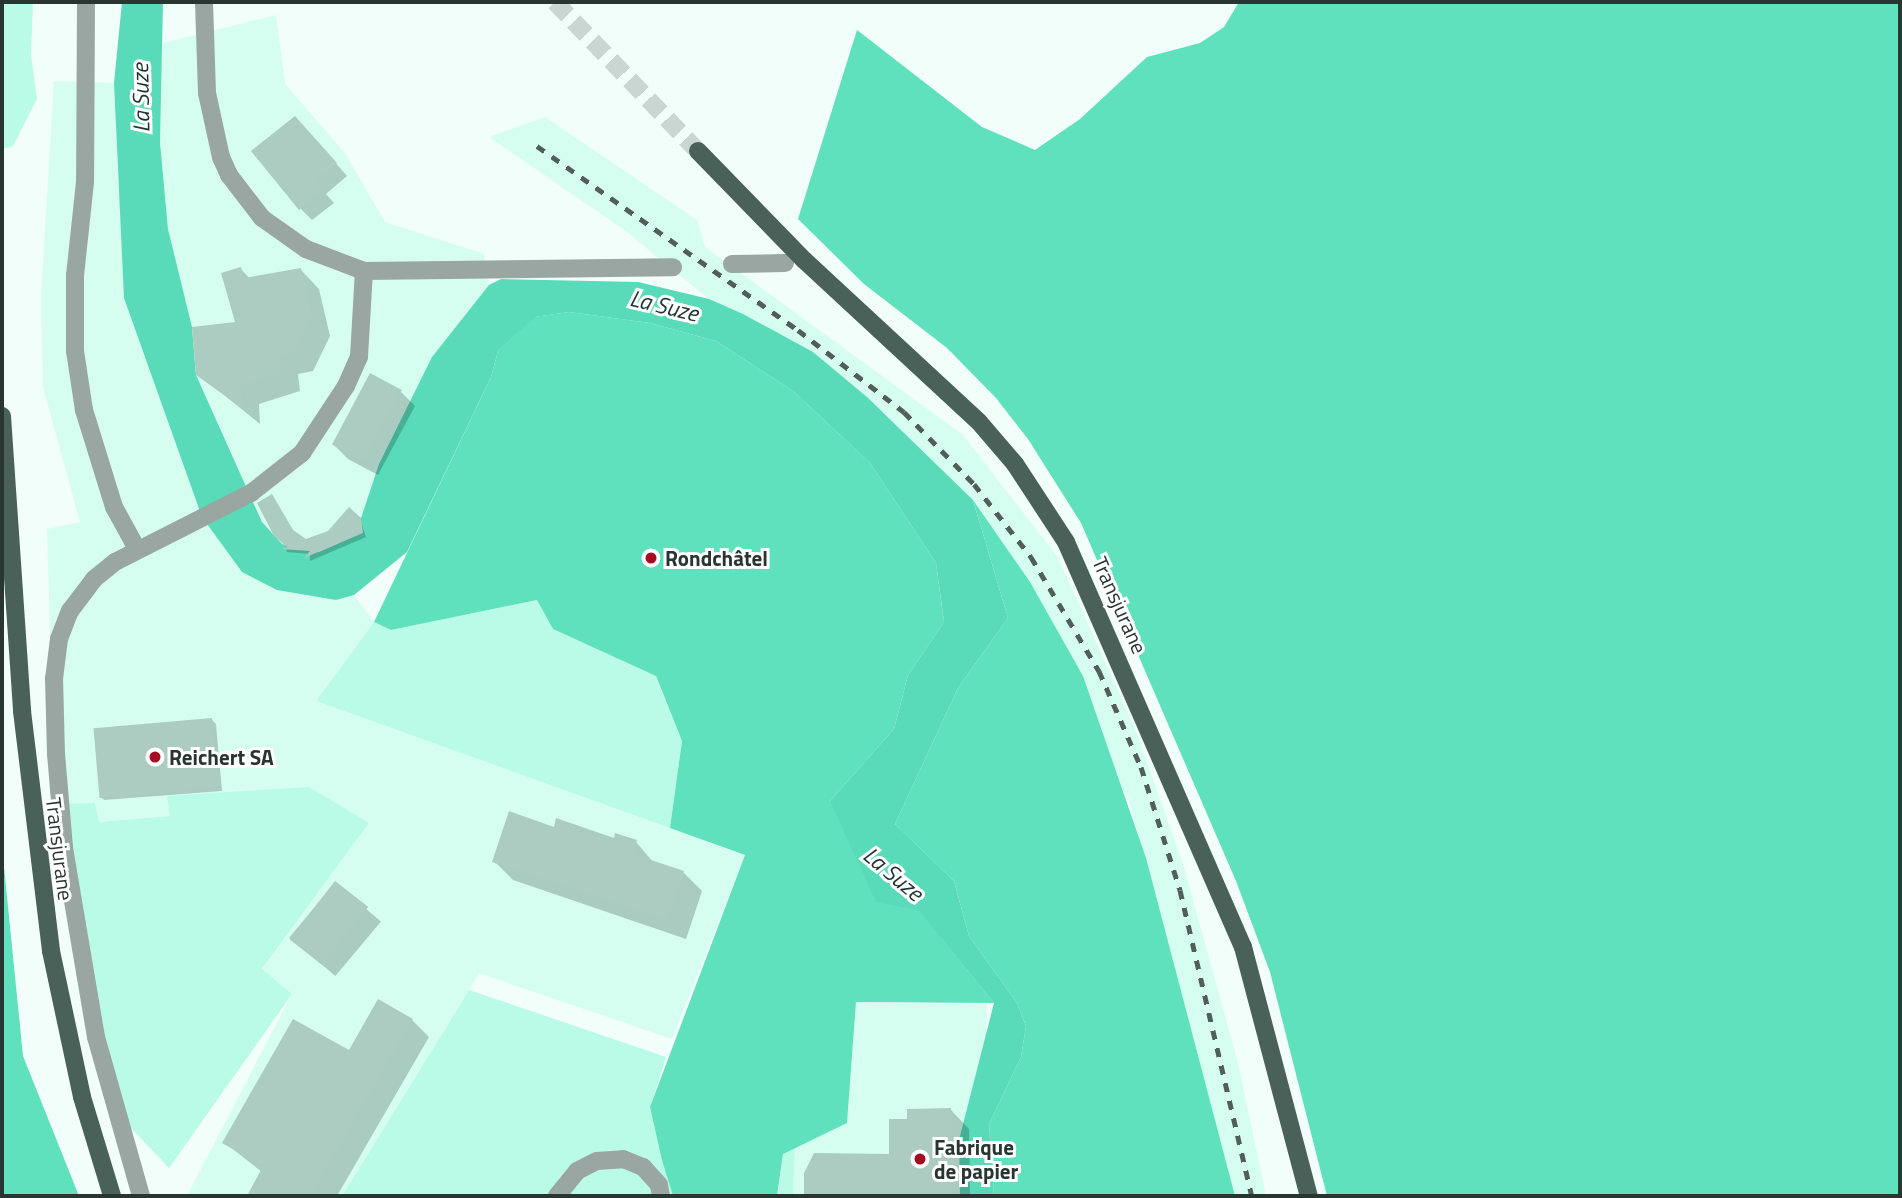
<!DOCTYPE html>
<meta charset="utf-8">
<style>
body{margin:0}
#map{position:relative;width:1902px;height:1198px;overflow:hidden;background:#f1fef9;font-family:"Titillium Web",sans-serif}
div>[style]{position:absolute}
.built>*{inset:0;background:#d5fef0}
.green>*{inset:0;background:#b9fbe6}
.forest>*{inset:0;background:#5fe1be}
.water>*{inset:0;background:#59dbb9}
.shadow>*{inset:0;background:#0003;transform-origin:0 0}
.building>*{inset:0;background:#adccc1;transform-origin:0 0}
.major-tunnel>*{height:18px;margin-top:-9px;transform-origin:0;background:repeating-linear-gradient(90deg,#c9d6d1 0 18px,transparent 0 27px)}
.minor>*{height:18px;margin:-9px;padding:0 9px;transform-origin:9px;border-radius:9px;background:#99a6a2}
.major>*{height:18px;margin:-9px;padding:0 9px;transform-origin:9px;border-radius:9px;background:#4a615a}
.rail>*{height:5px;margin-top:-2.5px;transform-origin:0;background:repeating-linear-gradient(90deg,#525e5a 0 9px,transparent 0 18px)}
.dots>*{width:19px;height:19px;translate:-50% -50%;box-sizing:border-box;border:4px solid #fff;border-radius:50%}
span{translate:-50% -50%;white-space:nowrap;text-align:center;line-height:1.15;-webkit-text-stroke:6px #fff;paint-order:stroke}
.poi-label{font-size:21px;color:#293531;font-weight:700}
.left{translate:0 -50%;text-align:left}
.street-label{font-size:21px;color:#293531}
.water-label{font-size:23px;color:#1e342d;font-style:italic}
.frame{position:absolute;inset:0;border:4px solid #293531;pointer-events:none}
</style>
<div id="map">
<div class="built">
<i style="clip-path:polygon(276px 15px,285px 84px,345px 153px,385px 222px,484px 254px,489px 285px,432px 358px,379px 464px,361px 518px,339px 543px,319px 552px,282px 544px,262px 522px,196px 375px,192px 327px,168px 229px,160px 143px,163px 43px)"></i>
<i style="clip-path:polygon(54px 81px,114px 83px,118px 181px,202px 517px,336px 600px,354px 595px,374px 622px,316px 701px,745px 855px,672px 1039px,479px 973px,342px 1196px,189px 1196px,189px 1192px,292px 994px,262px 970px,369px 823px,168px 796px,170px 816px,98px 822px,95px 803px,55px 804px,47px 529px,80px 522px,43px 387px,41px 297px)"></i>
<i style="clip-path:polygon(545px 117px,697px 220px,705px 247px,963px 435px,1057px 556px,1134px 726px,1183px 864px,1238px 1063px,1266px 1196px,1235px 1196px,1129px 801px,973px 500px,867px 397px,813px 352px,709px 299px,623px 229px,489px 137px)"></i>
<i style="clip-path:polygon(856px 1002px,987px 1005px,986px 1038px,959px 1140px,960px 1196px,793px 1196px,795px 1147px,847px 1123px)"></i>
</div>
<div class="green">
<i style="clip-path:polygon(2px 2px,33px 2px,31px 55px,37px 99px,13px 146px,2px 149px)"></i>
<i style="clip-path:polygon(537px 600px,553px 629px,655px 675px,682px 741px,670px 828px,316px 701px,374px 622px,391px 630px)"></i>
<i style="clip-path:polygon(309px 787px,369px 823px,262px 969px,292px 994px,169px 1168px,112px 1108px,55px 804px,95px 803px,99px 822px,170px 816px,167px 796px)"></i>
<i style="clip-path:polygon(469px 990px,666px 1057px,650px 1108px,673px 1196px,342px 1196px)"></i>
<i style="clip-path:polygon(795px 1147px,793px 1196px,778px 1196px,783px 1154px)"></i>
</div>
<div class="forest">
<i style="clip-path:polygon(1239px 2px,1900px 2px,1900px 1196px,1327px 1196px,1270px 972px,1236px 881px,1081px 523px,1028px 439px,996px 398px,947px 348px,864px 284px,798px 219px,857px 30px,982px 127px,1035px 150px,1080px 119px,1147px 57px,1200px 43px,1224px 27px)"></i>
<i style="clip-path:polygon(569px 312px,650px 323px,716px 341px,793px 391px,870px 463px,936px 563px,944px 622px,908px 675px,894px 729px,830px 801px,994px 1003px,856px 1002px,847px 1123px,783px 1154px,777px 1196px,673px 1196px,662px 1160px,650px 1107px,745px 855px,670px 828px,682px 741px,656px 676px,553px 629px,537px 600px,391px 630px,374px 622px,491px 377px,498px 351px,534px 317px)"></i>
<i style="clip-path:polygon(973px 500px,1030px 582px,1083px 676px,1146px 858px,1235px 1196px,994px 1196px,989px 1124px,1021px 1057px,1026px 1026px,1017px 1003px,969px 936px,954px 881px,895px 824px,958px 688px,1008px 618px)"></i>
<i style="clip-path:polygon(2px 847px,23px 1056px,79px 1196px,2px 1196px)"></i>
</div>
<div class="water">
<i style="clip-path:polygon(122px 2px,163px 2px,160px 143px,168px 229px,192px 327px,196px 375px,262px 522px,282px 544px,319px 552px,339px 543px,361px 518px,379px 464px,432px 357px,489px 285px,501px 279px,638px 282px,709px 299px,743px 314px,813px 352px,867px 397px,973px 500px,1008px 618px,958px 688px,895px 824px,954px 881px,969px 936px,1017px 1003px,1026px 1026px,1021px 1057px,989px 1124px,994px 1196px,960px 1196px,959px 1140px,994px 1003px,918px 910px,876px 902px,830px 801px,894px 729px,908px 675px,944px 622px,936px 563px,870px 463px,793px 391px,716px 341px,650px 323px,569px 312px,535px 317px,498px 351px,491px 377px,407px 552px,354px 595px,336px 600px,277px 590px,242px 572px,202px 517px,124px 298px,114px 83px)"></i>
</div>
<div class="shadow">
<i style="clip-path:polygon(307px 130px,347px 176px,326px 194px,334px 203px,312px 220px,301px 209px)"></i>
<i style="clip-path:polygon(241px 269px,250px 279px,301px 270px,319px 289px,330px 336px,313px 371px,298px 374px,300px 391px,259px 404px,260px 424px,198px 374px,237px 324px)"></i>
<i style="clip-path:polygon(401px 392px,415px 406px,378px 475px,348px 459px,334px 445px)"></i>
<i style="clip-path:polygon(272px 496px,295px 534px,306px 541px,360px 519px,366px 537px,310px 561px,310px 554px,287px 552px)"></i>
<i style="clip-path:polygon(212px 720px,216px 724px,222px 791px,104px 800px,100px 796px)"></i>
<i style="clip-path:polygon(555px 829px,636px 842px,654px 863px,683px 872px,702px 891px,686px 939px,513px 880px,494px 861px)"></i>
<i style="left:335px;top:883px;width:60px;height:71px;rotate:40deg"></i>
<i style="clip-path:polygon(412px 1020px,429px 1037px,337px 1196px,249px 1196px,262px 1172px,225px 1143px)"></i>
<i style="clip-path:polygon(951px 1110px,969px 1129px,970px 1196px,808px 1196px,809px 1163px,891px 1156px,909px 1121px)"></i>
</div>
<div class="building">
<i style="clip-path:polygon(295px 116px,337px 163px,316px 181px,323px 191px,299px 210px,251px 151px)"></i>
<i style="clip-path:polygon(241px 267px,244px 278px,301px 268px,312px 317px,294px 352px,280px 355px,282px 373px,241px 385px,242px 408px,196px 375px,192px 327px,235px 322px,221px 273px)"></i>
<i style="left:370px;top:373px;width:36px;height:81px;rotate:28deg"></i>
<i style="clip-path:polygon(272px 494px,293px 530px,306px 539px,328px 531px,349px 507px,361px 518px,363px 533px,304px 558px,310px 551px,281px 549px,287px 547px,274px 536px,257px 503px)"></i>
<i style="left:212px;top:718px;width:70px;height:119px;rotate:85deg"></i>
<i style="clip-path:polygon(509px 811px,554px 827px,556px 818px,614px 838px,615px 833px,637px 840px,633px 854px,684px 871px,668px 921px,492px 862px)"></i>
<i style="left:335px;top:881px;width:42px;height:74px;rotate:38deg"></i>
<i style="clip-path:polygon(378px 999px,413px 1019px,310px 1196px,247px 1196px,263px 1166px,222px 1143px,293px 1019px,349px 1050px)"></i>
<i style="clip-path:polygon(951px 1108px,952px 1196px,804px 1196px,804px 1173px,814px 1153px,889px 1154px,889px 1119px,907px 1119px,907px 1109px)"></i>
</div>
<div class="major-tunnel">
<i style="left:555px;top:2px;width:207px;rotate:46.2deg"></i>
</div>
<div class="minor">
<i style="left:86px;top:2px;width:180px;rotate:90.3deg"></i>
<i style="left:85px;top:182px;width:94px;rotate:96.1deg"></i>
<i style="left:75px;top:275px;width:76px;rotate:90deg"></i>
<i style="left:75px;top:351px;width:60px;rotate:81.3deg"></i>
<i style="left:84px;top:410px;width:102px;rotate:72.8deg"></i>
<i style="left:114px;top:507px;width:48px;rotate:61.3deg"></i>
<i style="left:204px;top:2px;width:91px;rotate:88.1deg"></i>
<i style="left:207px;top:93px;width:66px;rotate:77.7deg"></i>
<i style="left:221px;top:157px;width:20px;rotate:66deg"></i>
<i style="left:229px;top:175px;width:54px;rotate:52.5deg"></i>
<i style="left:262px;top:218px;width:54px;rotate:35.2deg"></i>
<i style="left:306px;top:249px;width:62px;rotate:20.8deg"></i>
<i style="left:364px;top:271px;width:309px;rotate:-0.7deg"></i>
<i style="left:732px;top:264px;width:53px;rotate:-1.1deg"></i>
<i style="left:141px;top:1196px;width:165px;rotate:-105.8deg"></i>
<i style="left:96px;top:1037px;width:193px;rotate:-99.6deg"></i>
<i style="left:64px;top:847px;width:93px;rotate:-94.9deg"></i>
<i style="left:56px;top:754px;width:75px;rotate:-91.5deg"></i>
<i style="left:54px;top:679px;width:40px;rotate:-82.9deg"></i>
<i style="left:59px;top:639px;width:30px;rotate:-69deg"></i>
<i style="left:70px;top:611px;width:40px;rotate:-53deg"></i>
<i style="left:94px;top:579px;width:27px;rotate:-39deg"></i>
<i style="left:115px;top:562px;width:153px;rotate:-26.9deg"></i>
<i style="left:251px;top:493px;width:65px;rotate:-38.1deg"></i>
<i style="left:302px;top:453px;width:80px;rotate:-56.7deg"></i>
<i style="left:346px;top:386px;width:32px;rotate:-66deg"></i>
<i style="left:359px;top:357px;width:86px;rotate:-86.7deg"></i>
<i style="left:557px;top:1196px;width:32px;rotate:-51deg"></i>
<i style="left:577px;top:1171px;width:22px;rotate:-27deg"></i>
<i style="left:597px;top:1161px;width:26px;rotate:-4deg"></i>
<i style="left:623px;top:1159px;width:22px;rotate:22deg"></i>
<i style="left:643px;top:1167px;width:24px;rotate:48deg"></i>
<i style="left:659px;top:1185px;width:11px;rotate:80deg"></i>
</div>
<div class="major">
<i style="left:698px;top:151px;width:152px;rotate:45.8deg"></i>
<i style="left:804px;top:260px;width:238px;rotate:42.8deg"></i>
<i style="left:979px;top:422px;width:55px;rotate:49.4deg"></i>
<i style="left:1015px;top:464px;width:93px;rotate:56.8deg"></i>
<i style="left:1066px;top:542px;width:442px;rotate:66.4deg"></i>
<i style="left:1243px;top:947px;width:258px;rotate:75.2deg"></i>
<i style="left:2px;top:416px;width:296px;rotate:86.1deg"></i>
<i style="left:22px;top:711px;width:242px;rotate:83.1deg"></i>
<i style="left:51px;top:951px;width:149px;rotate:78deg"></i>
<i style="left:82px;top:1097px;width:103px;rotate:73.1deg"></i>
</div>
<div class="rail">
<i style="left:537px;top:146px;width:319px;rotate:35.2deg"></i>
<i style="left:798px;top:330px;width:134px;rotate:37.7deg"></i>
<i style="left:904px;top:412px;width:100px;rotate:45.8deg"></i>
<i style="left:974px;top:484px;width:93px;rotate:52deg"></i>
<i style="left:1031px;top:557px;width:133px;rotate:59.2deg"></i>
<i style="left:1099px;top:671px;width:105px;rotate:66.4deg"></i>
<i style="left:1141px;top:767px;width:129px;rotate:72.4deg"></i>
<i style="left:1180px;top:890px;width:314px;rotate:76.8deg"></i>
</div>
<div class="dots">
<i style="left:651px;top:558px;background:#a50b23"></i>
<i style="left:155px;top:757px;background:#a50b23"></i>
<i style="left:920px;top:1159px;background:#a50b23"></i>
</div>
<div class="poi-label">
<span class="left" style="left:665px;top:558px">Rondchâtel</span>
<span class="left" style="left:169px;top:757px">Reichert SA</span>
<span class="left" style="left:934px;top:1159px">Fabrique<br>de papier</span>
</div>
<div class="street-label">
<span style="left:1120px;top:605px;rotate:66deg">Transjurane</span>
<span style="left:60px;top:849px;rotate:83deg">Transjurane</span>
</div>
<div class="water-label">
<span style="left:141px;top:98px;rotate:-91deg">La Suze</span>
<span style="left:664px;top:306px;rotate:14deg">La Suze</span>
<span style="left:893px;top:874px;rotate:40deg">La Suze</span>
</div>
<div class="frame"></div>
</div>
